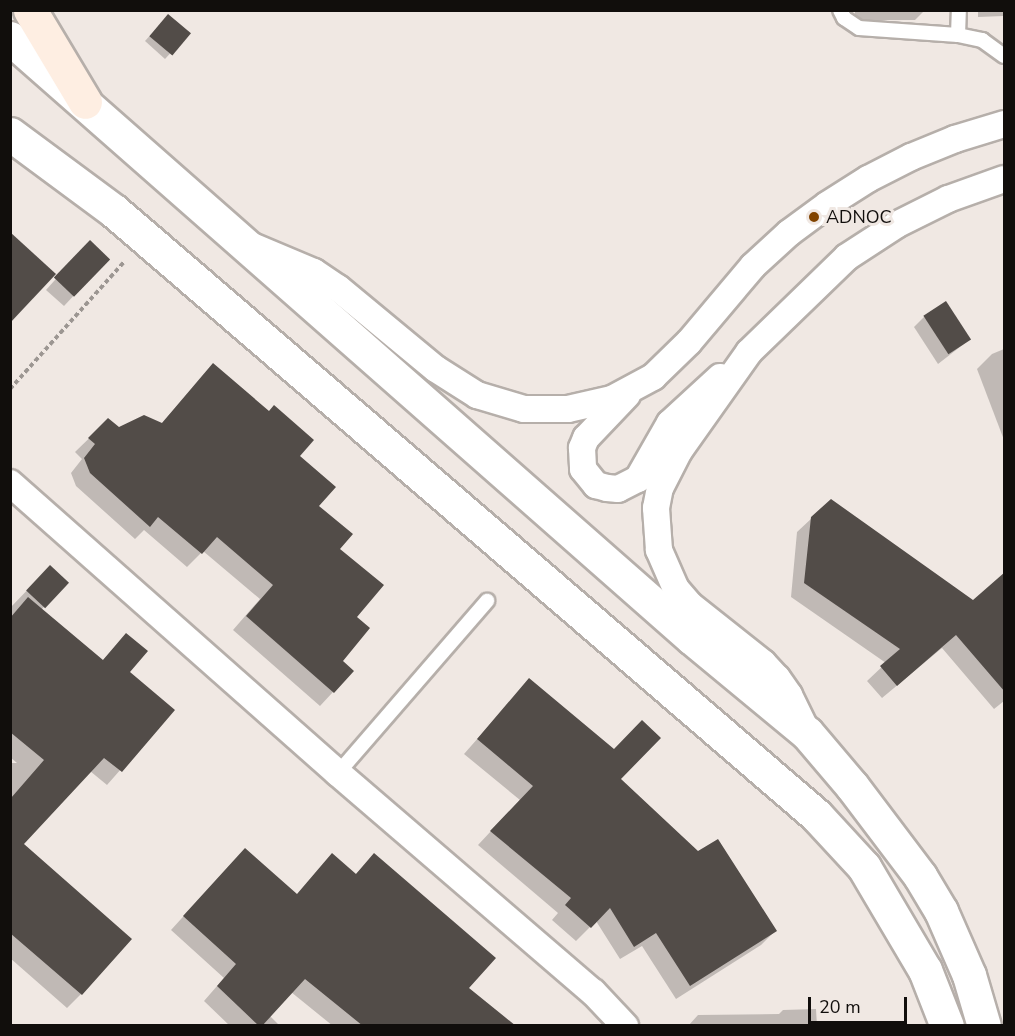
<!DOCTYPE html>
<style>
body{margin:0}
#map{position:relative;width:1015px;height:1036px;overflow:hidden;background:#f0e8e3;font-family:"Nunito Sans",sans-serif}
div>[style]{position:absolute}
.shadow>*{inset:0;background:#0003}
.building>*{inset:0;background:#524c48;transform-origin:0 0}
.path>*{height:4px;margin-top:-2px;transform-origin:0;background:repeating-linear-gradient(90deg,#9c9692 0 4.5px,transparent 0 7.5px)}
.roads{filter:drop-shadow(2px 0 #b6afaa) drop-shadow(-2px 0 #b6afaa) drop-shadow(0 2px #b6afaa) drop-shadow(0 -2px #b6afaa)}
.service>*{height:14px;margin:-7px;padding:0 7px;transform-origin:7px;border-radius:7px;background:#fff}
.minor>*{height:26px;margin:-13px;padding:0 13px;transform-origin:13px;border-radius:13px;background:#fff}
.tertiary>*{height:33px;margin:-16.5px;padding:0 16.5px;transform-origin:16.5px;border-radius:16.5px;background:#fff}
.secondary>*{height:33px;margin:-16.5px;padding:0 16.5px;transform-origin:16.5px;border-radius:16.5px;background:#feeee2}
.dots>*{width:16px;height:16px;translate:-50% -50%;box-sizing:border-box;border:3px solid #f0e8e3;border-radius:50%}
span{translate:-50% -50%;white-space:nowrap;text-align:center;line-height:1.15;-webkit-text-stroke:6px #f0e8e3;paint-order:stroke}
.poi-label{font-size:18px;color:#110e0c}
.left{translate:0 -50%;text-align:left}
.frame{position:absolute;inset:0;border:12px solid #110e0c;pointer-events:none}
.scale{position:absolute;left:808px;top:997px;width:99px;height:27px;box-sizing:border-box;border:3px solid #110e0c;border-top:0;padding-left:8px;font-size:18px;line-height:21px;white-space:nowrap;color:#110e0c;-webkit-text-stroke:4px #f0e8e3;paint-order:stroke}
</style>
<div id="map">
<div class="shadow">
<i style="clip-path:polygon(855px 10px,925px 10px,915px 20px,855px 20px)"></i>
<i style="clip-path:polygon(978px 10px,1004px 10px,1004px 16px,978px 17px)"></i>
<i style="clip-path:polygon(164px 20px,189px 33px,165px 59px,145px 41px)"></i>
<i style="clip-path:polygon(80px 252px,108px 259px,64px 306px,46px 290px)"></i>
<i style="clip-path:polygon(924px 317px,969px 340px,938px 364px,914px 327px)"></i>
<i style="clip-path:polygon(1004px 349px,1004px 440px,977px 369px,992px 354px)"></i>
<i style="clip-path:polygon(213px 365px,298px 456px,317px 507px,338px 549px,355px 617px,333px 692px,320px 706px,233px 630px,260px 599px,203px 551px,187px 567px,144px 530px,135px 539px,76px 486px,71px 473px,82px 459px,75px 452px,108px 420px,119px 429px,161px 424px)"></i>
<i style="clip-path:polygon(812px 518px,973px 602px,1004px 574px,1004px 701px,994px 709px,942px 648px,882px 698px,867px 681px,886px 663px,791px 597px,797px 532px)"></i>
<i style="clip-path:polygon(36px 581px,67px 583px,41px 610px,102px 661px,126px 635px,128px 672px,173px 710px,107px 785px,90px 771px,22px 844px,81px 994px,67px 1008px,10px 958px,10px 763px,17px 763px,10px 757px,10px 608px)"></i>
<i style="clip-path:polygon(529px 680px,619px 779px,775px 931px,761px 945px,676px 999px,642px 946px,620px 959px,596px 921px,576px 941px,552px 920px,558px 913px,478px 845px,520px 800px,464px 754px)"></i>
<i style="clip-path:polygon(374px 855px,467px 988px,514px 1026px,333px 1026px,291px 992px,269px 1015px,280px 1026px,230px 1026px,204px 1001px,224px 978px,171px 930px,231px 864px,296px 895px,355px 875px)"></i>
<i style="clip-path:polygon(816px 1009px,817px 1026px,688px 1026px,698px 1015px,779px 1014px,783px 1010px)"></i>
</div>
<div class="building">
<i style="left:168px;top:14px;width:30px;height:29px;rotate:40deg"></i>
<i style="clip-path:polygon(10px 232px,56px 274px,10px 323px)"></i>
<i style="left:90px;top:240px;width:28px;height:52px;rotate:44deg"></i>
<i style="left:946px;top:301px;width:46px;height:27px;rotate:57deg"></i>
<i style="clip-path:polygon(213px 363px,269px 411px,274px 405px,314px 440px,300px 456px,336px 487px,319px 506px,353px 534px,340px 549px,384px 585px,357px 617px,370px 628px,343px 661px,354px 671px,334px 693px,246px 616px,273px 585px,217px 537px,202px 554px,158px 517px,150px 527px,90px 473px,84px 458px,95px 444px,88px 438px,108px 418px,119px 427px,144px 415px,162px 423px)"></i>
<i style="clip-path:polygon(831px 499px,973px 600px,1005px 572px,1005px 692px,956px 635px,897px 686px,880px 666px,900px 649px,804px 583px,811px 517px)"></i>
<i style="left:50px;top:565px;width:26px;height:35px;rotate:43deg"></i>
<i style="clip-path:polygon(28px 597px,103px 660px,126px 633px,148px 651px,130px 672px,175px 710px,122px 772px,104px 758px,24px 844px,132px 939px,82px 995px,10px 933px,11px 798px,44px 760px,10px 732px,10px 618px)"></i>
<i style="clip-path:polygon(529px 678px,614px 749px,642px 720px,661px 738px,621px 779px,698px 851px,718px 839px,777px 931px,690px 986px,656px 933px,634px 947px,610px 908px,591px 928px,565px 905px,571px 898px,490px 831px,533px 786px,477px 739px)"></i>
<i style="clip-path:polygon(245px 848px,297px 894px,332px 853px,356px 874px,374px 853px,496px 958px,469px 988px,516px 1026px,363px 1026px,305px 979px,262px 1026px,259px 1026px,217px 986px,236px 964px,183px 916px)"></i>
</div>
<div class="path">
<i style="left:10px;top:389px;width:171px;rotate:-48.1deg"></i>
</div>
<div class="roads">
<div class="service">
<i style="left:840px;top:10px;width:9px;rotate:63deg"></i>
<i style="left:844px;top:18px;width:18px;rotate:34deg"></i>
<i style="left:859px;top:28px;width:99px;rotate:4deg"></i>
<i style="left:958px;top:35px;width:25px;rotate:12deg"></i>
<i style="left:982px;top:40px;width:27px;rotate:36deg"></i>
<i style="left:958px;top:35px;width:25px;rotate:-88deg"></i>
<i style="left:338px;top:773px;width:228px;rotate:-49.1deg"></i>
</div>
<div class="minor">
<i style="left:252px;top:246px;width:67px;rotate:22.8deg"></i>
<i style="left:314px;top:272px;width:29px;rotate:34deg"></i>
<i style="left:338px;top:288px;width:127px;rotate:39.6deg"></i>
<i style="left:436px;top:369px;width:49px;rotate:32.4deg"></i>
<i style="left:477px;top:395px;width:49px;rotate:16.6deg"></i>
<i style="left:524px;top:409px;width:44px"></i>
<i style="left:568px;top:409px;width:45px;rotate:-12.8deg"></i>
<i style="left:612px;top:399px;width:47px;rotate:-28.2deg"></i>
<i style="left:653px;top:377px;width:50px;rotate:-44.2deg"></i>
<i style="left:689px;top:342px;width:99px;rotate:-49.9deg"></i>
<i style="left:753px;top:266px;width:49px;rotate:-42.5deg"></i>
<i style="left:789px;top:233px;width:47px;rotate:-36.4deg"></i>
<i style="left:827px;top:205px;width:49px;rotate:-32.4deg"></i>
<i style="left:868px;top:179px;width:48px;rotate:-27.1deg"></i>
<i style="left:911px;top:157px;width:48px;rotate:-22.2deg"></i>
<i style="left:955px;top:139px;width:51px;rotate:-17deg"></i>
<i style="left:627px;top:395px;width:59px;rotate:133.6deg"></i>
<i style="left:586px;top:438px;width:11px;rotate:112deg"></i>
<i style="left:582px;top:448px;width:21px;rotate:87deg"></i>
<i style="left:583px;top:469px;width:21px;rotate:51deg"></i>
<i style="left:596px;top:485px;width:11px;rotate:15deg"></i>
<i style="left:607px;top:488px;width:11px;rotate:5deg"></i>
<i style="left:618px;top:489px;width:22px;rotate:-27deg"></i>
<i style="left:638px;top:479px;width:64px;rotate:-60.3deg"></i>
<i style="left:670px;top:423px;width:68px;rotate:-42.6deg"></i>
<i style="left:10px;top:483px;width:438px;rotate:41.5deg"></i>
<i style="left:338px;top:773px;width:336px;rotate:40.7deg"></i>
<i style="left:593px;top:992px;width:47px;rotate:46.7deg"></i>
<i style="left:806px;top:730px;width:39px;rotate:-116deg"></i>
<i style="left:789px;top:695px;width:21px;rotate:-125deg"></i>
<i style="left:777px;top:678px;width:21px;rotate:-133deg"></i>
<i style="left:763px;top:663px;width:93px;rotate:-141.5deg"></i>
<i style="left:690px;top:605px;width:21px;rotate:-131deg"></i>
<i style="left:676px;top:589px;width:43px;rotate:-113.6deg"></i>
<i style="left:659px;top:550px;width:42px;rotate:-94.1deg"></i>
<i style="left:656px;top:508px;width:20px;rotate:-79deg"></i>
<i style="left:660px;top:488px;width:42px;rotate:-62.8deg"></i>
<i style="left:679px;top:451px;width:121px;rotate:-54.7deg"></i>
<i style="left:749px;top:352px;width:136px;rotate:-44.1deg"></i>
<i style="left:847px;top:257px;width:59px;rotate:-33.1deg"></i>
<i style="left:896px;top:225px;width:58px;rotate:-26.6deg"></i>
<i style="left:948px;top:199px;width:59px;rotate:-19.7deg"></i>
</div>
<div class="tertiary">
<i style="left:10px;top:38px;width:908px;rotate:41.34deg"></i>
<i style="left:692px;top:638px;width:149px;rotate:39.6deg"></i>
<i style="left:807px;top:733px;width:70px;rotate:49.7deg"></i>
<i style="left:852px;top:786px;width:113px;rotate:52.9deg"></i>
<i style="left:920px;top:876px;width:41px;rotate:59deg"></i>
<i style="left:941px;top:911px;width:70px;rotate:66.4deg"></i>
<i style="left:969px;top:975px;width:53px;rotate:73.6deg"></i>
<i style="left:10px;top:134px;width:129px;rotate:36.5deg"></i>
<i style="left:114px;top:211px;width:926px;rotate:40.71deg"></i>
<i style="left:816px;top:815px;width:71px;rotate:47.3deg"></i>
<i style="left:864px;top:867px;width:120px;rotate:59.4deg"></i>
<i style="left:925px;top:970px;width:60px;rotate:68.6deg"></i>
</div>
<div class="secondary">
<i style="left:30px;top:10px;width:107px;rotate:59.1deg"></i>
</div>
</div>
<div class="dots">
<i style="left:814px;top:217px;background:#804300"></i>
</div>
<div class="poi-label">
<span class="left" style="left:826px;top:217px">ADNOC</span>
</div>
<div class="frame"></div>
<div class="scale">20 m</div>
</div>
